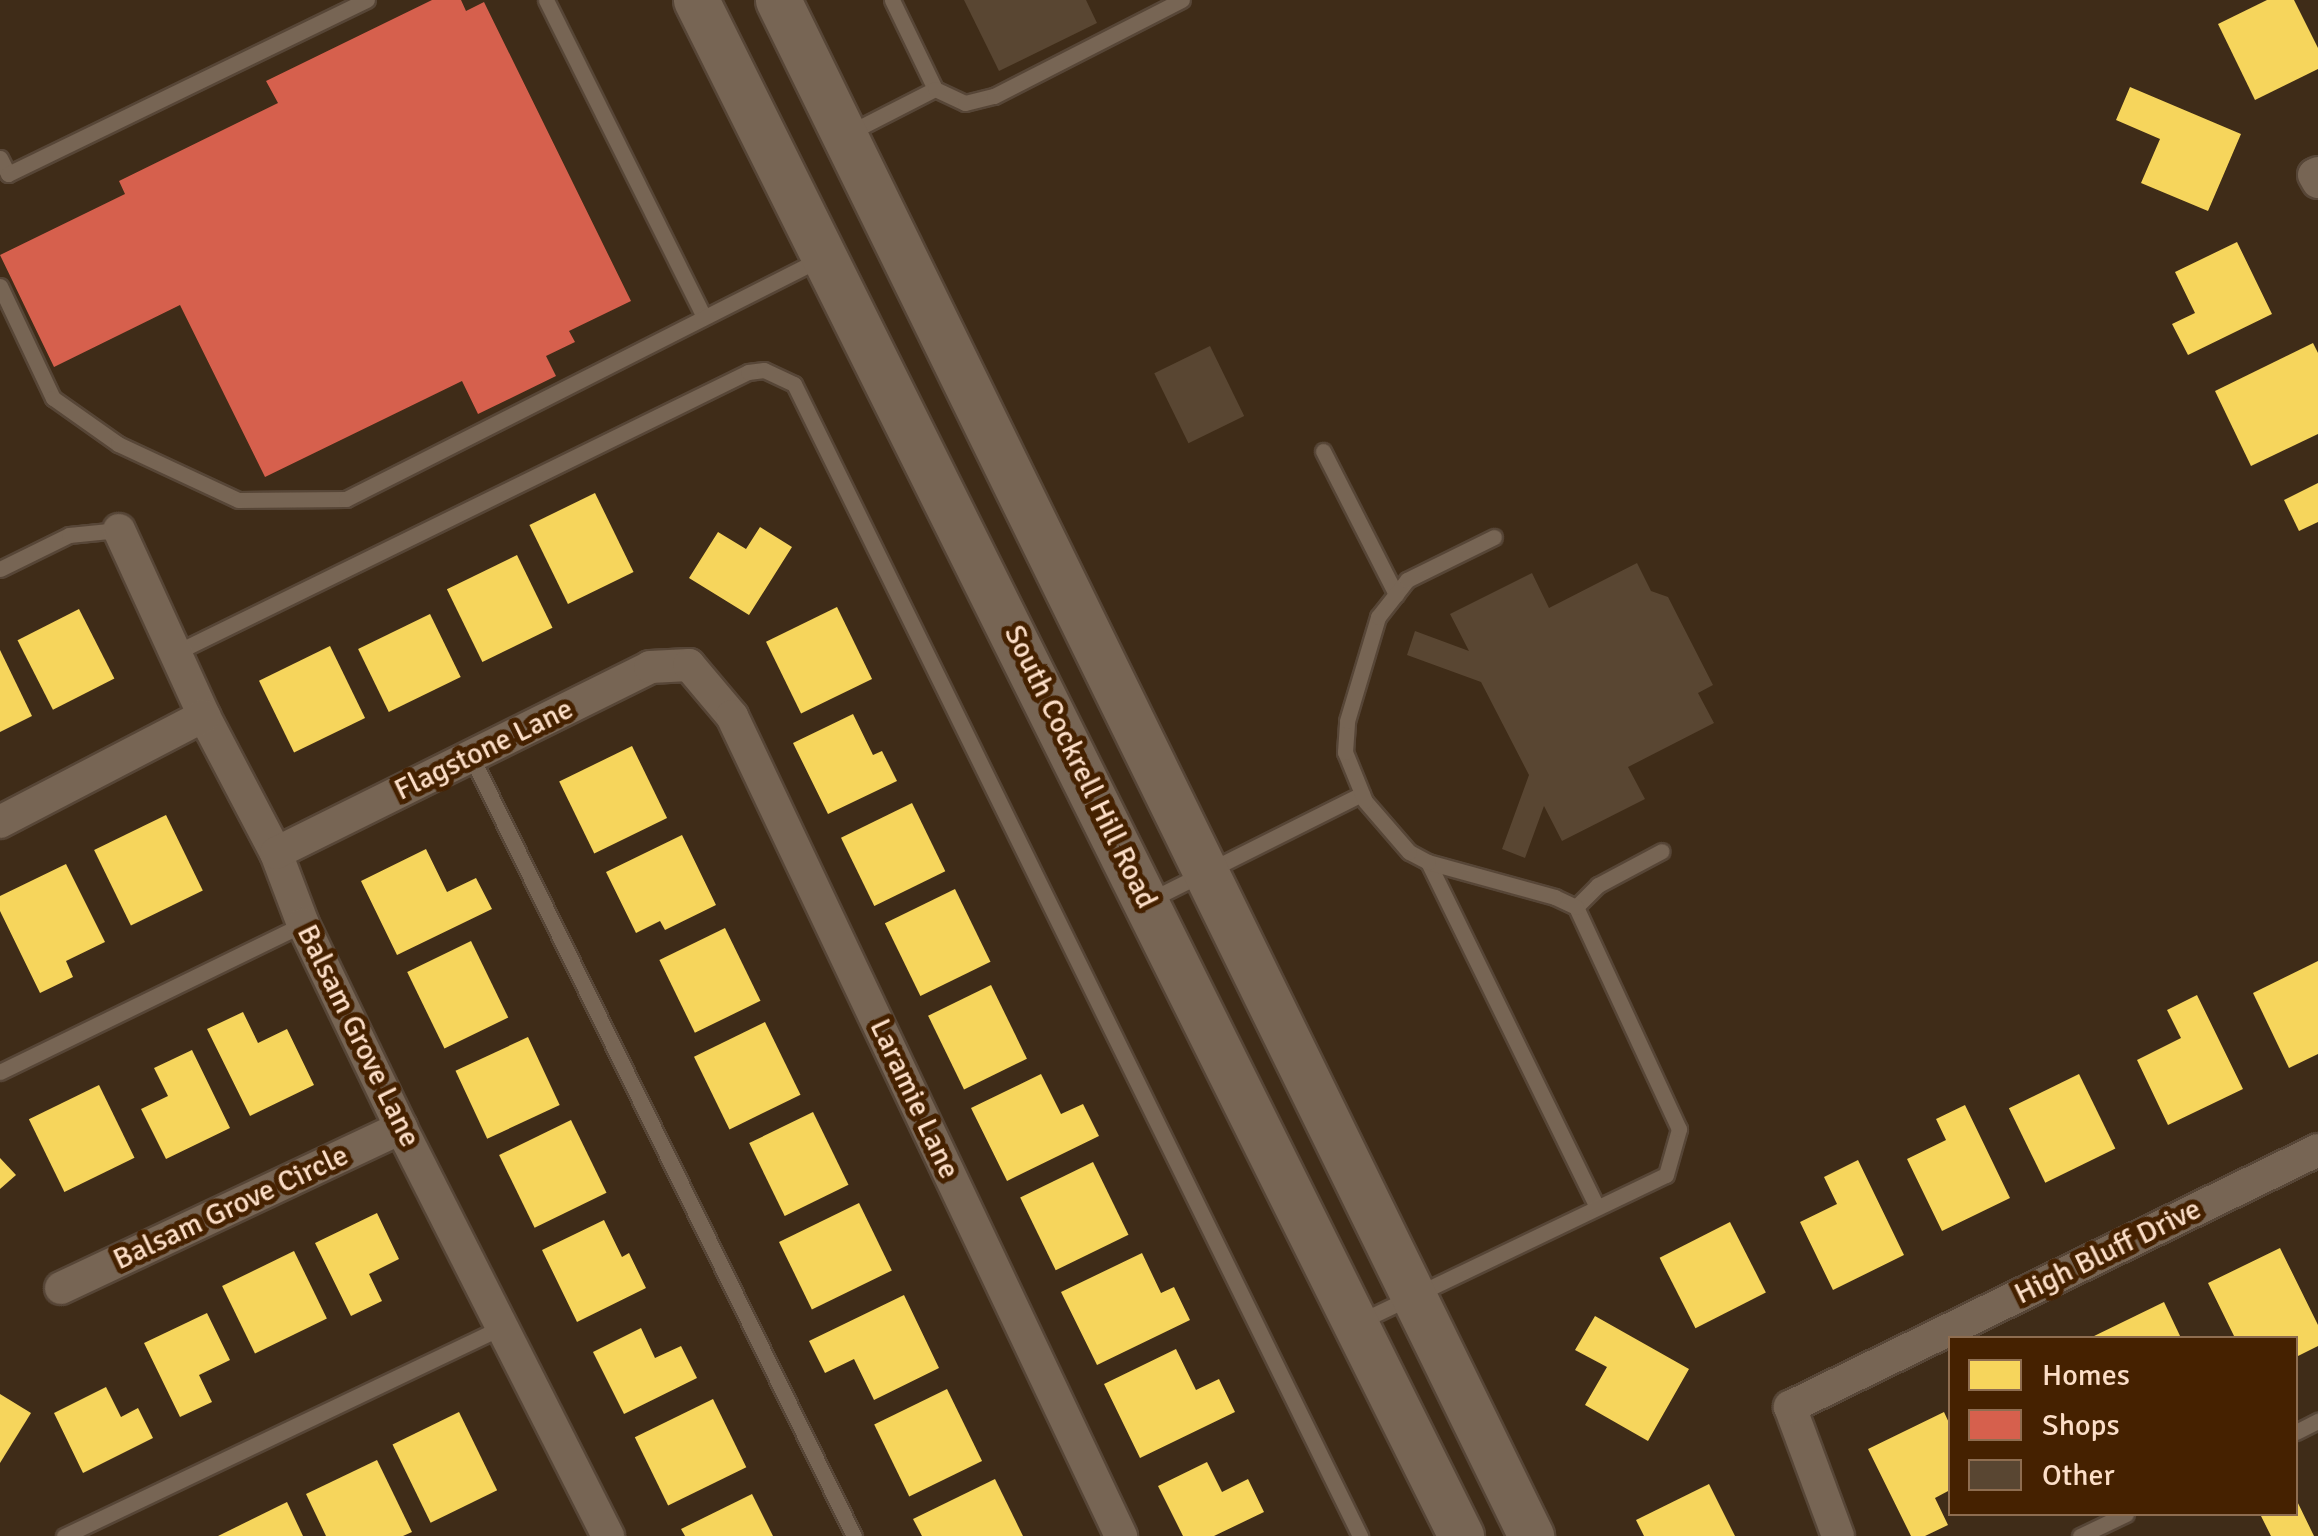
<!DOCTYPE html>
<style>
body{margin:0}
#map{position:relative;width:2318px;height:1536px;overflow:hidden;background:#3f2c18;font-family:Signika,sans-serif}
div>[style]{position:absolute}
.homes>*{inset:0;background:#f6d55c;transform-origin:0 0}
.shops>*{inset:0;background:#d6604d}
.building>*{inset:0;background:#594632;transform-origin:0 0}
.roads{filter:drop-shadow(2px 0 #574637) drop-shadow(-2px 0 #574637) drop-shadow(0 2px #574637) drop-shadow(0 -2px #574637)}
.lane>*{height:15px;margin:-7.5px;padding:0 7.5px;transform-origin:7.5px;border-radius:7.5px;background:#776554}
.street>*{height:32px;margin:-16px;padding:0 16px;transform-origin:16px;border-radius:16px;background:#776554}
.secondary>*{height:45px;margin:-22.5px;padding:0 22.5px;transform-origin:22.5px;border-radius:22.5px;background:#776554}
span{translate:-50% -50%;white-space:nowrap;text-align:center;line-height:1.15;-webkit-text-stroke:10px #452100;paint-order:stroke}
.street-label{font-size:30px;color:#fcdec7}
.legend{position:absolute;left:1948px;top:1336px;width:350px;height:180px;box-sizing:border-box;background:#452100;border:2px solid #8e6d50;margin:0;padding:12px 18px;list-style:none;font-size:30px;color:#fcdec7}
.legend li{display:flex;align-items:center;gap:20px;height:50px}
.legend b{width:50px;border:2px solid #8e6d50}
</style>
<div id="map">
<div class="homes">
<i style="clip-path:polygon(2267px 0,2294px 0,2318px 48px,2318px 69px,2255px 100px,2218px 24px)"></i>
<i style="clip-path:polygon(2130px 87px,2241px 134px,2208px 211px,2141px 183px,2160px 139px,2116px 120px)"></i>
<i style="clip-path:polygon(2237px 242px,2272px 314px,2188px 355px,2172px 324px,2195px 313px,2175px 272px)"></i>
<i style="clip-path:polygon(2313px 343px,2318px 353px,2318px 434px,2251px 466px,2215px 391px)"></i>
<i style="clip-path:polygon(2318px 483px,2318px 522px,2299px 531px,2284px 500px)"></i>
<i style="left:595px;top:493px;width:88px;height:73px;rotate:64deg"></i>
<i style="clip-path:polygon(760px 527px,792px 547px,749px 615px,689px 578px,718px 532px,746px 549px)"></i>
<i style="left:517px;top:555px;width:81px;height:78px;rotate:64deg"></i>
<i style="left:837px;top:607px;width:80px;height:79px;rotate:64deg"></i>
<i style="left:79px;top:609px;width:78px;height:69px;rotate:63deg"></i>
<i style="left:430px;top:614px;width:70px;height:80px;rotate:64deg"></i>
<i style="left:330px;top:646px;width:80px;height:79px;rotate:64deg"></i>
<i style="clip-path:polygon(0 650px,32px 716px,0 732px)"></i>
<i style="clip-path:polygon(853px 714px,873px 755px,882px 751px,897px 781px,828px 814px,793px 743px)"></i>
<i style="left:632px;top:746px;width:80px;height:81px;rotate:64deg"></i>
<i style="left:912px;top:803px;width:76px;height:79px;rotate:64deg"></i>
<i style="left:166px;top:815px;width:84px;height:80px;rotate:64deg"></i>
<i style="clip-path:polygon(682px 835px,716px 905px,665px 930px,660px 921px,636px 933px,606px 872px)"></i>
<i style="clip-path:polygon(426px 849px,447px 892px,476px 878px,492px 909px,397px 955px,361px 881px)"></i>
<i style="clip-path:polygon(66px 864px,105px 942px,66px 961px,73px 977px,40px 993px,0 911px,0 896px)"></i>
<i style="left:955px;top:889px;width:81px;height:78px;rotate:64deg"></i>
<i style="left:725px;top:928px;width:81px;height:73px;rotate:64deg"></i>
<i style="left:471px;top:941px;width:85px;height:71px;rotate:64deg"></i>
<i style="clip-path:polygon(2318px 961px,2318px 1054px,2289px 1068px,2253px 993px)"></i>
<i style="left:991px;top:985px;width:82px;height:70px;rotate:64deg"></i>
<i style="clip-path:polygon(2197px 995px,2243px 1089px,2168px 1125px,2137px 1060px,2181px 1038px,2167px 1010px)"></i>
<i style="clip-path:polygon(243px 1012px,258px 1043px,287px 1029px,314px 1085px,250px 1116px,207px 1029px)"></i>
<i style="left:765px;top:1022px;width:81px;height:79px;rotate:64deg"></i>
<i style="left:528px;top:1037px;width:75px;height:80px;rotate:65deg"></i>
<i style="clip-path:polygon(192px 1050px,230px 1128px,166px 1159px,141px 1109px,168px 1096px,154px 1068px)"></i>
<i style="clip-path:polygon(1041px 1074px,1061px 1114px,1083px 1104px,1099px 1136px,1007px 1181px,971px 1108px)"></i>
<i style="left:2079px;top:1074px;width:83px;height:78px;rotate:64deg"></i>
<i style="left:99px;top:1085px;width:81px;height:78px;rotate:64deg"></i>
<i style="clip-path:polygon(1965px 1105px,2010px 1198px,1942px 1231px,1907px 1159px,1946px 1140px,1936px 1119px)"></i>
<i style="left:813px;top:1112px;width:81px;height:71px;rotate:64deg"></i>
<i style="left:571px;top:1120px;width:81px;height:80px;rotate:64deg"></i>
<i style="clip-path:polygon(0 1158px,16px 1175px,0 1189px)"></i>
<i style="clip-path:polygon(1858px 1160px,1904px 1255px,1833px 1290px,1800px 1222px,1837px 1204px,1824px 1177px)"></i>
<i style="left:1093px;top:1162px;width:81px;height:81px;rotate:64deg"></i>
<i style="left:859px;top:1203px;width:75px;height:89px;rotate:64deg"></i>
<i style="clip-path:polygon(377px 1213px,399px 1259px,369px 1274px,382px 1301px,351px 1316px,315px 1243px)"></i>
<i style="clip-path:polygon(604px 1220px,622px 1257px,629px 1253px,646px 1288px,577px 1322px,542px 1250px)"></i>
<i style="left:1730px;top:1222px;width:79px;height:79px;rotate:63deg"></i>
<i style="clip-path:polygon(2280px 1248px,2318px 1325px,2318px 1346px,2296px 1357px,2296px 1338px,2235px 1338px,2208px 1283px)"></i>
<i style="left:294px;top:1251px;width:75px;height:80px;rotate:64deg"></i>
<i style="clip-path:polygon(1142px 1253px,1161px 1293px,1174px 1287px,1190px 1320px,1097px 1365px,1061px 1292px)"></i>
<i style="clip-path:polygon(904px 1295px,939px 1368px,874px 1400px,854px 1359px,825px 1373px,809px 1341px)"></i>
<i style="clip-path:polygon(2164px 1302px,2181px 1338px,2090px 1338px)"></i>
<i style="clip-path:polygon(207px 1313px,230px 1360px,199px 1375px,212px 1402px,180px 1417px,144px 1343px)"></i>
<i style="clip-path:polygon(1595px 1316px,1689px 1369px,1648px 1441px,1585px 1405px,1607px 1367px,1575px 1350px)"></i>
<i style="clip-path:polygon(641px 1328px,655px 1358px,681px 1346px,697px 1378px,624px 1414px,593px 1352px)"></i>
<i style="clip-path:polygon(1176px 1349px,1196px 1390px,1219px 1379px,1235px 1412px,1140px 1458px,1104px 1384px)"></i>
<i style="clip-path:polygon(106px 1387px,121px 1417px,138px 1408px,153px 1438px,83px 1473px,54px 1413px)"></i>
<i style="left:947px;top:1389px;width:80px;height:81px;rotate:64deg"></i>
<i style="clip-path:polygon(0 1394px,31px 1413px,0 1463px)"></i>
<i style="left:713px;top:1399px;width:76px;height:87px;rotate:64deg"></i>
<i style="left:459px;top:1412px;width:87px;height:74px;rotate:64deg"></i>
<i style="clip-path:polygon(1944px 1412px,1950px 1425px,1950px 1490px,1935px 1498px,1948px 1525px,1925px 1536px,1911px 1536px,1868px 1449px)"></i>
<i style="clip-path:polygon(377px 1460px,412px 1532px,403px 1536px,326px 1536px,306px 1494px)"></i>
<i style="clip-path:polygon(1207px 1462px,1222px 1492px,1248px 1479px,1264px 1512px,1214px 1536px,1183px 1536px,1158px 1486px)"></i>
<i style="clip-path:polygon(995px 1479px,1023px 1536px,922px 1536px,913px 1519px)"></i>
<i style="clip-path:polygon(1709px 1484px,1735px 1536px,1644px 1536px,1636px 1520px)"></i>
<i style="clip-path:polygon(752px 1494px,773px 1536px,685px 1536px,681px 1529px)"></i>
<i style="clip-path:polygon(2296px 1499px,2314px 1536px,2271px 1536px,2260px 1514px,2296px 1514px)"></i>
<i style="clip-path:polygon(287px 1502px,303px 1536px,218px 1536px)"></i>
</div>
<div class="shops">
<i style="clip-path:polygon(432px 0,461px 0,466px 11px,484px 2px,631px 301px,569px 331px,575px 342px,546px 356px,556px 376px,478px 414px,462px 381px,265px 477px,180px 305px,54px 367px,0 255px,125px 194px,119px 181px,278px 103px,266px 81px)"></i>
</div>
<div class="building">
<i style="clip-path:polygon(964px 0,1086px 0,1097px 23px,999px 71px)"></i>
<i style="left:1210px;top:346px;width:78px;height:62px;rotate:64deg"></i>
<i style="clip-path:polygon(1637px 563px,1651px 591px,1668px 597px,1713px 685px,1698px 693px,1714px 723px,1628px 767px,1645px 799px,1562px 841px,1544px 806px,1525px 858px,1502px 849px,1529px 775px,1481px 682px,1407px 655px,1415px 631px,1469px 651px,1450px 614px,1532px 573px,1549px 608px)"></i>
</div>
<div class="roads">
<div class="lane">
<i style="left:546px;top:0;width:354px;rotate:63.5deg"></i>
<i style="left:892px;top:0;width:99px;rotate:64.2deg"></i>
<i style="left:847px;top:134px;width:99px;rotate:-27.1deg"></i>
<i style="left:935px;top:89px;width:33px;rotate:25deg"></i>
<i style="left:965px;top:103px;width:30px;rotate:-14deg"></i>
<i style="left:994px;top:96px;width:211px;rotate:-27.1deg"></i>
<i style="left:0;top:158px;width:18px;rotate:63deg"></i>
<i style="left:8px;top:174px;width:399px;rotate:-25.9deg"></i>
<i style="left:0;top:286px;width:124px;rotate:64.7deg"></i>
<i style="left:53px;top:398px;width:80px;rotate:35.3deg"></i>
<i style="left:118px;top:444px;width:132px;rotate:25deg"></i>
<i style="left:238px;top:500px;width:108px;rotate:-0.5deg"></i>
<i style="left:346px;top:499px;width:534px;rotate:-26.85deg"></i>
<i style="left:1323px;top:451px;width:161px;rotate:63deg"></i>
<i style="left:0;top:569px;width:77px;rotate:-26.2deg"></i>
<i style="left:69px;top:535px;width:50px;rotate:-5.7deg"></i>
<i style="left:175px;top:653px;width:638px;rotate:-26.12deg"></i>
<i style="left:748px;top:372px;width:16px;rotate:-7deg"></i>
<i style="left:764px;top:370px;width:33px;rotate:25deg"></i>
<i style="left:794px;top:384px;width:1284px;rotate:63.83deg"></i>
<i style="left:471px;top:756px;width:869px;rotate:63.85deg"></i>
<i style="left:1428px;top:862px;width:384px;rotate:63.9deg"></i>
<i style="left:1150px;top:900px;width:237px;rotate:-26.6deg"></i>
<i style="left:1576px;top:907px;width:31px;rotate:-45deg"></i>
<i style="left:1598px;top:885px;width:72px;rotate:-28deg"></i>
<i style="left:0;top:1072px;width:337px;rotate:-26deg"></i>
<i style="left:1359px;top:1322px;width:340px;rotate:-25.6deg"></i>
<i style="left:1666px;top:1175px;width:48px;rotate:-74.2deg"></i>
<i style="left:1679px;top:1129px;width:245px;rotate:-114.9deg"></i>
<i style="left:1576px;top:907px;width:23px;rotate:-155deg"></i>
<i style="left:1555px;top:897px;width:132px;rotate:-164.6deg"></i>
<i style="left:1428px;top:862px;width:21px;rotate:-152deg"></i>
<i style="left:1409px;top:852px;width:67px;rotate:-130.8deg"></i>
<i style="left:1365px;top:801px;width:53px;rotate:-112.2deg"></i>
<i style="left:1345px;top:752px;width:31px;rotate:-86deg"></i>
<i style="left:1347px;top:721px;width:109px;rotate:-73.4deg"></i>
<i style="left:1378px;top:617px;width:47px;rotate:-51.9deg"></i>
<i style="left:1407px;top:580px;width:97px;rotate:-26.3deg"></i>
<i style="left:2296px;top:1432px;width:25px;rotate:-27deg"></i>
<i style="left:64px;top:1536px;width:485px;rotate:-25.5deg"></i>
<i style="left:2080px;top:1536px;width:51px;rotate:-25.6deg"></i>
</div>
<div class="street">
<i style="left:2318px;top:173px;width:4px;rotate:153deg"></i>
<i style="left:2314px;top:175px;width:8px;rotate:60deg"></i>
<i style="left:119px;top:530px;width:205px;rotate:65.4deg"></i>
<i style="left:204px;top:716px;width:155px;rotate:62.3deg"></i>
<i style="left:276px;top:853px;width:76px;rotate:69.2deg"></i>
<i style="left:303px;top:924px;width:226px;rotate:64.3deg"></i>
<i style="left:401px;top:1128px;width:458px;rotate:63.1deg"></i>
<i style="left:0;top:822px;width:230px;rotate:-27.5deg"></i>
<i style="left:276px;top:853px;width:418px;rotate:-26.4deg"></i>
<i style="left:650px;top:667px;width:39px;rotate:-3deg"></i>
<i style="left:689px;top:665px;width:67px;rotate:49.9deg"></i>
<i style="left:732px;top:716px;width:908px;rotate:64.62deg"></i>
<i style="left:61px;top:1288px;width:376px;rotate:-25.2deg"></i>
<i style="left:1838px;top:1536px;width:138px;rotate:-110.4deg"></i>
<i style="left:1790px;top:1407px;width:587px;rotate:-25.95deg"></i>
</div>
<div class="secondary">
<i style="left:696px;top:0;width:1716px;rotate:63.52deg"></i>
<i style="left:778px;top:0;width:1711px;rotate:63.88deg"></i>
</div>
</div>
<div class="street-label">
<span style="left:484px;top:750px;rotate:-26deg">Flagstone Lane</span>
<span style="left:1080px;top:767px;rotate:64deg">South Cockrell Hill Road</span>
<span style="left:358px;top:1036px;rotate:64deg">Balsam Grove Lane</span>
<span style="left:914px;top:1099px;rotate:65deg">Laramie Lane</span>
<span style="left:231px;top:1208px;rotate:-25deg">Balsam Grove Circle</span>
<span style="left:2108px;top:1252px;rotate:-26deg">High Bluff Drive</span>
</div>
<ul class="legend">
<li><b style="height:28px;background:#f6d55c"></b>Homes</li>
<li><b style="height:28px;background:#d6604d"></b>Shops</li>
<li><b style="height:28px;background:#594632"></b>Other</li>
</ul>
</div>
